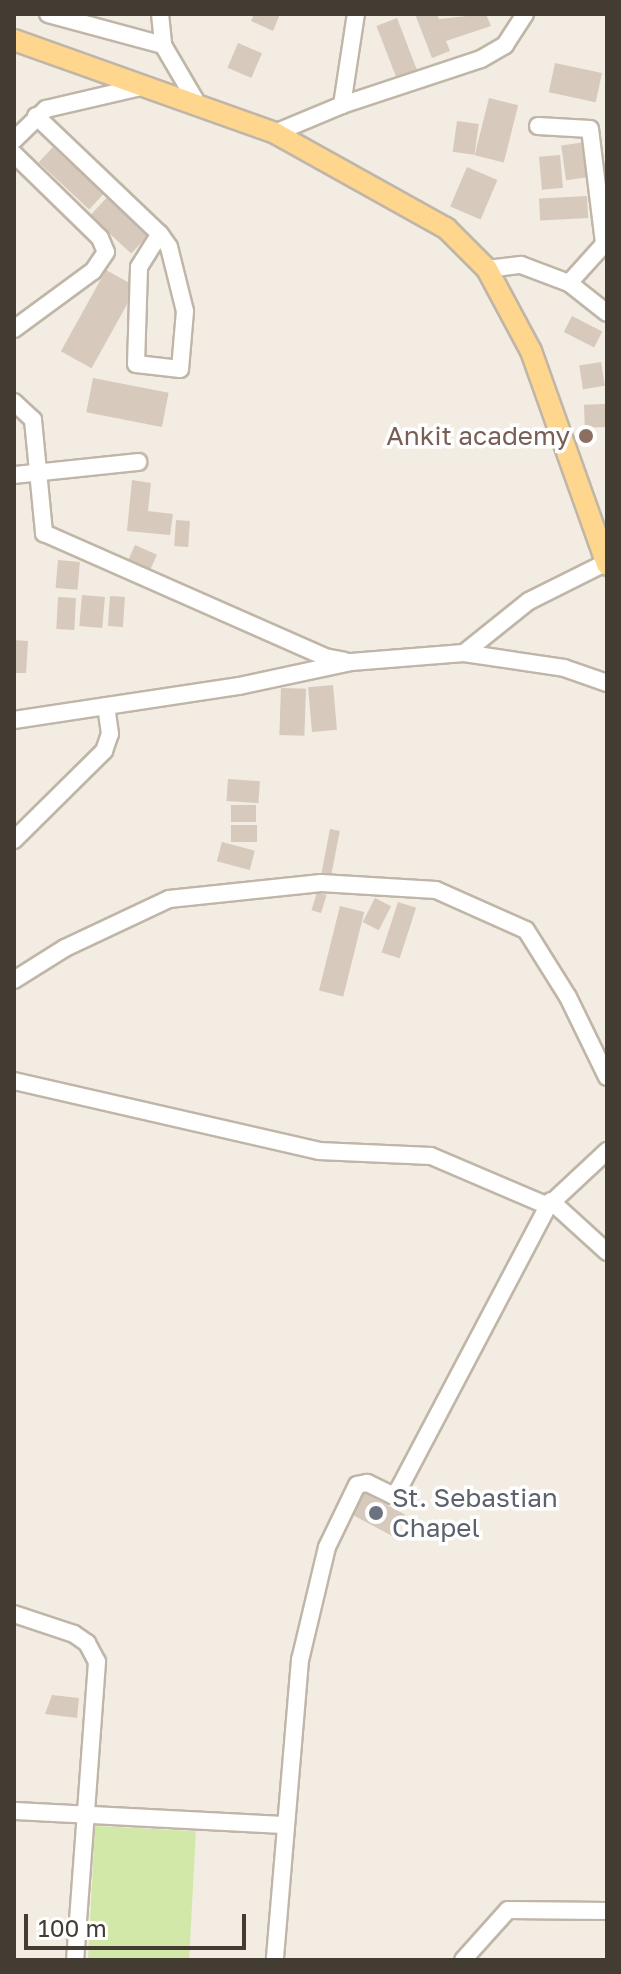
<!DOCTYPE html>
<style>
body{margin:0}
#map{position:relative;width:621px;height:1974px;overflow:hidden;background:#f2ece2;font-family:"Golos Text",sans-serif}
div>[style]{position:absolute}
.green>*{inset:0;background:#d1e8a9;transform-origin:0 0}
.building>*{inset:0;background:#d7c9bb;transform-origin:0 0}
.roads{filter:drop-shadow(2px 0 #c0b6a8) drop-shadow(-2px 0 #c0b6a8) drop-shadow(0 2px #c0b6a8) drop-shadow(0 -2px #c0b6a8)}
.minor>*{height:16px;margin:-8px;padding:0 8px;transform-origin:8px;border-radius:8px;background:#fff}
.major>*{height:20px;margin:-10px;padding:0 10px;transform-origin:10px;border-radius:10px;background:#ffd68e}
.dots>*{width:22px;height:22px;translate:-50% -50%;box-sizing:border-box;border:4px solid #fff;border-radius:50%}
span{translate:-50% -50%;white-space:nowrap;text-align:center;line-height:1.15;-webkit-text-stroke:7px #fff;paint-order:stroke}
.education-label{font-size:26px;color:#785e54}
.right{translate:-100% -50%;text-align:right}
.worship-label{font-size:26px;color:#5b616d}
.left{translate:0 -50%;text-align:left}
.frame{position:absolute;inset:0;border:16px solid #433c33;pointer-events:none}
.scale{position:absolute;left:24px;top:1914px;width:222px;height:36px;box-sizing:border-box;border:4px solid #433c33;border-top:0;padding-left:10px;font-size:24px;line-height:28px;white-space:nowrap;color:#433c33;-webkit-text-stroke:6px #fff;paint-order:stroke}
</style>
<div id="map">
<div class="green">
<i style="left:95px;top:1826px;width:101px;height:134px;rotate:3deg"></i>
</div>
<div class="building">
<i style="clip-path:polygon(254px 14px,280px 14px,273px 31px,251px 21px)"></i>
<i style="clip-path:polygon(415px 14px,437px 14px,439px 19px,486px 14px,491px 26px,446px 41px,450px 51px,432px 58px)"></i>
<i style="left:397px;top:18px;width:57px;height:22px;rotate:69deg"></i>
<i style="left:238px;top:43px;width:26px;height:27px;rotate:23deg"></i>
<i style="left:555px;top:63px;width:48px;height:30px;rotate:12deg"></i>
<i style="left:489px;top:98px;width:30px;height:59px;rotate:14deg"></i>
<i style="left:457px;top:121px;width:22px;height:31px;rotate:8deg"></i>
<i style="left:586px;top:142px;width:35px;height:25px;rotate:82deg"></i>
<i style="left:53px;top:147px;width:69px;height:21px;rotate:43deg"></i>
<i style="left:560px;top:155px;width:33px;height:21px;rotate:85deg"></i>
<i style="left:467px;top:167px;width:33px;height:43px;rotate:23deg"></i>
<i style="left:112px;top:192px;width:56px;height:32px;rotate:43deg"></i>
<i style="left:587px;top:196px;width:22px;height:48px;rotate:87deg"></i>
<i style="left:106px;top:270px;width:35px;height:93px;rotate:29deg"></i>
<i style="left:572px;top:316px;width:34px;height:18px;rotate:27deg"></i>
<i style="left:601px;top:362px;width:24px;height:22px;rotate:81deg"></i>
<i style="left:93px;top:378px;width:77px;height:35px;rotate:11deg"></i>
<i style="left:606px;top:404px;width:23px;height:22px;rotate:88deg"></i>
<i style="clip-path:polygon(132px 480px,151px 483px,148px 511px,173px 514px,170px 535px,127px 531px)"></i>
<i style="left:176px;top:520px;width:14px;height:26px;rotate:4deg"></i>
<i style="left:135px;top:545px;width:24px;height:20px;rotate:24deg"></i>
<i style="left:58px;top:560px;width:22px;height:28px;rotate:5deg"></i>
<i style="left:82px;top:595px;width:23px;height:31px;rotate:5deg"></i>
<i style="left:110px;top:596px;width:15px;height:30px;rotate:4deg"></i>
<i style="left:58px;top:597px;width:18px;height:32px;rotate:3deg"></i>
<i style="clip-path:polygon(14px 640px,28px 641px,26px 673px,14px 673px)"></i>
<i style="left:333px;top:685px;width:45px;height:25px;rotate:85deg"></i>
<i style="left:281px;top:688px;width:25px;height:47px;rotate:2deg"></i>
<i style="left:228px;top:779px;width:32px;height:22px;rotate:4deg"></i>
<i style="left:231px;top:805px;width:25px;height:17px"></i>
<i style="left:231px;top:825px;width:26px;height:17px"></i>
<i style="left:330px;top:829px;width:10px;height:49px;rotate:11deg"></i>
<i style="left:222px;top:842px;width:34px;height:20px;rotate:15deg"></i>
<i style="left:317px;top:892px;width:10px;height:19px;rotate:17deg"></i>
<i style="left:375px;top:898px;width:18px;height:27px;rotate:27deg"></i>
<i style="left:398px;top:902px;width:19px;height:53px;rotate:18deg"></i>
<i style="left:340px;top:906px;width:25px;height:87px;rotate:14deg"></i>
<i style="left:359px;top:1490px;width:52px;height:25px;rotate:28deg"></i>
<i style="clip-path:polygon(52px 1695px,79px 1698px,77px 1718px,45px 1714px)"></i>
</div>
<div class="roads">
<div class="minor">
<i style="left:48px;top:14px;width:119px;rotate:15.1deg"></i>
<i style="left:160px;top:14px;width:31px;rotate:84deg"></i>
<i style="left:163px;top:45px;width:67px;rotate:59.6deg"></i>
<i style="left:342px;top:105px;width:146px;rotate:-18.3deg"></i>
<i style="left:481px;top:59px;width:28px;rotate:-30deg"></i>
<i style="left:505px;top:45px;width:37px;rotate:-57deg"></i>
<i style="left:36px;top:116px;width:171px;rotate:43.6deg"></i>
<i style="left:160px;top:234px;width:16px;rotate:55deg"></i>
<i style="left:169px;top:247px;width:66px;rotate:76deg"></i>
<i style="left:185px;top:311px;width:58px;rotate:94.9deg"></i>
<i style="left:180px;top:369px;width:44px;rotate:-173.5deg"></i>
<i style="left:136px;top:364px;width:97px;rotate:-88.2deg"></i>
<i style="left:139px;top:267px;width:39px;rotate:-58deg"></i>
<i style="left:538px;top:126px;width:52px;rotate:3.3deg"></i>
<i style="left:590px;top:129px;width:115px;rotate:83deg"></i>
<i style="left:275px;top:133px;width:73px;rotate:-22.7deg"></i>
<i style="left:342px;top:105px;width:92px;rotate:-81.3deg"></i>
<i style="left:14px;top:140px;width:45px;rotate:-44.1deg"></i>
<i style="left:46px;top:109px;width:102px;rotate:-13.1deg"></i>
<i style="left:14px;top:154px;width:120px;rotate:44.3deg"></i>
<i style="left:100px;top:238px;width:15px;rotate:67deg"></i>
<i style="left:106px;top:252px;width:23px;rotate:124deg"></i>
<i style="left:93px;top:271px;width:98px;rotate:143.7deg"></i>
<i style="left:487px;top:269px;width:34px;rotate:-7deg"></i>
<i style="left:521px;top:265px;width:51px;rotate:20.6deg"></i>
<i style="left:569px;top:283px;width:48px;rotate:38.3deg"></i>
<i style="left:569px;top:283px;width:57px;rotate:-47.9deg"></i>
<i style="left:14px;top:402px;width:26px;rotate:43deg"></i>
<i style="left:33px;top:420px;width:114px;rotate:84.4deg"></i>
<i style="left:44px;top:533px;width:307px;rotate:23.8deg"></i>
<i style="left:325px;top:657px;width:20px;rotate:11deg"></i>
<i style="left:14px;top:475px;width:125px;rotate:-6deg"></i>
<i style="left:464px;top:653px;width:83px;rotate:-38.7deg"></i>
<i style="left:529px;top:601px;width:87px;rotate:-26.6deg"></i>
<i style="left:14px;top:720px;width:228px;rotate:-8.6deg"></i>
<i style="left:239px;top:686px;width:115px;rotate:-12.1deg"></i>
<i style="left:351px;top:662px;width:113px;rotate:-4.6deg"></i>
<i style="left:464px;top:653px;width:101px;rotate:8.5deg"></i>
<i style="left:564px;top:668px;width:46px;rotate:19.2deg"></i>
<i style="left:14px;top:840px;width:127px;rotate:-44.7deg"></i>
<i style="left:104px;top:751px;width:18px;rotate:-71deg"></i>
<i style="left:110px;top:734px;width:28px;rotate:-98deg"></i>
<i style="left:14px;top:980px;width:60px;rotate:-32.1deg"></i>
<i style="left:65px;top:948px;width:115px;rotate:-25.2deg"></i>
<i style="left:169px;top:899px;width:153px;rotate:-6deg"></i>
<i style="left:321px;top:883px;width:115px;rotate:3.5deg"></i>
<i style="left:436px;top:890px;width:98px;rotate:24deg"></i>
<i style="left:526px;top:930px;width:79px;rotate:57.9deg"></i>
<i style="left:568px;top:997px;width:89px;rotate:64deg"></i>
<i style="left:14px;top:1081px;width:313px;rotate:12.9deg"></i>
<i style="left:319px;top:1151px;width:112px;rotate:2.6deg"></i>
<i style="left:431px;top:1156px;width:127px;rotate:23.1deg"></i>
<i style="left:548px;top:1206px;width:321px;rotate:117.8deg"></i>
<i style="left:398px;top:1490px;width:8px;rotate:140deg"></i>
<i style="left:392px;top:1495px;width:28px;rotate:-154deg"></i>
<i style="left:367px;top:1483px;width:10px;rotate:169deg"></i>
<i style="left:357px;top:1485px;width:69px;rotate:115.8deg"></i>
<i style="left:327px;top:1547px;width:116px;rotate:103.4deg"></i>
<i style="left:300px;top:1660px;width:301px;rotate:94.8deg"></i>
<i style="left:551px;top:1201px;width:76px;rotate:42.3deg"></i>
<i style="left:548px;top:1206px;width:81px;rotate:-43deg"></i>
<i style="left:14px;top:1614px;width:63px;rotate:18.4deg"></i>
<i style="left:74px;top:1634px;width:16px;rotate:35deg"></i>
<i style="left:87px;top:1643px;width:21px;rotate:62deg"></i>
<i style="left:97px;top:1662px;width:299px;rotate:94.2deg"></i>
<i style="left:14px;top:1811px;width:271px;rotate:3deg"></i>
<i style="left:463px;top:1960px;width:67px;rotate:-48deg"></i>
<i style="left:508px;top:1910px;width:99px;rotate:0.6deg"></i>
</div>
<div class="major">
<i style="left:14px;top:40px;width:277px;rotate:19.6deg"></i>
<i style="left:275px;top:133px;width:196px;rotate:29.1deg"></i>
<i style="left:446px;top:228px;width:58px;rotate:45deg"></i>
<i style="left:487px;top:269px;width:93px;rotate:61.8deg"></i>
<i style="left:531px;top:351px;width:227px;rotate:70.4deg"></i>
</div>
</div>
<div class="dots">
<i style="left:586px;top:436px;background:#8d6e63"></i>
<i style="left:376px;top:1513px;background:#6b7280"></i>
</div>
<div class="education-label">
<span class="right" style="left:570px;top:436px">Ankit academy</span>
</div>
<div class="worship-label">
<span class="left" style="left:392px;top:1513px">St. Sebastian<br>Chapel</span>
</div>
<div class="frame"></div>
<div class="scale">100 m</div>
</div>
